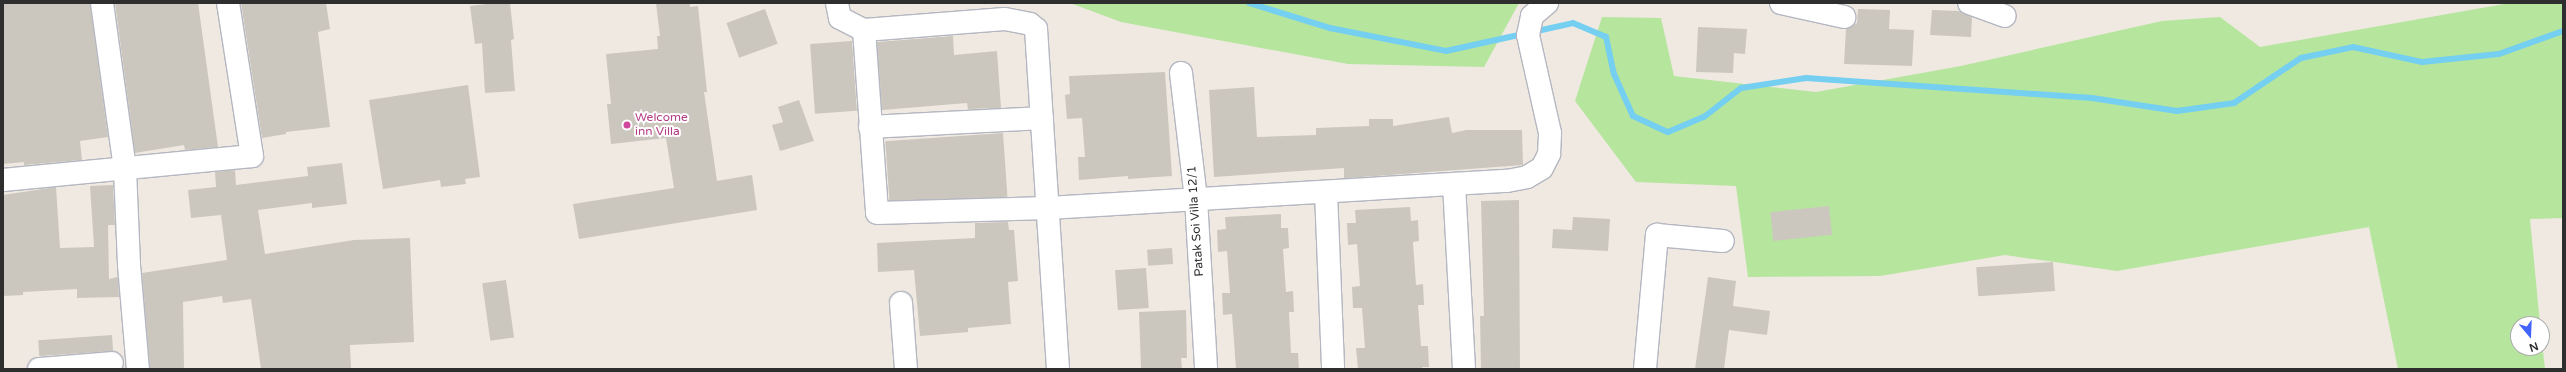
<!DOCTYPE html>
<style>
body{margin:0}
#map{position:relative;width:2566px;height:372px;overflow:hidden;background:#efe9e1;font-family:"Varela Round",sans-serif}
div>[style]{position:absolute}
.green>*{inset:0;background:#b6e59e}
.stream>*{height:6px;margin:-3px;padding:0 3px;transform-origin:3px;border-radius:3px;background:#75cff0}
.building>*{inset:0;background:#cbc7bf;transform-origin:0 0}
.roads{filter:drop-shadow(1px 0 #b4b7c1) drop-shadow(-1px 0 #b4b7c1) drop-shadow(0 1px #b4b7c1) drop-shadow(0 -1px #b4b7c1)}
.minor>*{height:22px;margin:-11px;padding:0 11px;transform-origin:11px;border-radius:11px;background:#fff}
.dots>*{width:11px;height:11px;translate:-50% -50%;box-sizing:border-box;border:2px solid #fff;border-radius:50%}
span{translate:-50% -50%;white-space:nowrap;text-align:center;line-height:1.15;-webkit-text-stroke:4px #fff;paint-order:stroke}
.hotel-label{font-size:12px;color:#b23c85}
.left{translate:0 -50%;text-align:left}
.street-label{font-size:12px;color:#2e2e2e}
.frame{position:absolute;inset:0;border:4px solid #2e2e2e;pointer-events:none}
.north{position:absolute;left:2510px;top:316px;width:40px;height:40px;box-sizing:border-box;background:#fff;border:1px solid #ababab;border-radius:50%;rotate:161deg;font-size:11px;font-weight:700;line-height:16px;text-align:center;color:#2e2e2e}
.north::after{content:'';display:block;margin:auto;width:14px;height:18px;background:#4264fb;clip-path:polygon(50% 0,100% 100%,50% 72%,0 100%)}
</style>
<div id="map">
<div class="green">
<i style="clip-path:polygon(1070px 3px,1519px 3px,1484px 67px,1348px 64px,1121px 22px)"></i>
<i style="clip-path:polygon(2510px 3px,2563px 3px,2563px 218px,2530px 219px,2540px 324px,2518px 324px,2518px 348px,2542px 348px,2542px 342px,2545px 369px,2398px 369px,2369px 227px,2117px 271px,2005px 255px,1880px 276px,1748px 277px,1736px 186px,1636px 182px,1575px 101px,1602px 17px,1661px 18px,1674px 76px,1816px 92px,1961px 66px,2162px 21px,2220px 17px,2260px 47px)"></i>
</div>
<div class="stream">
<i style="left:1249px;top:3px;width:85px;rotate:17.2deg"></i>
<i style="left:1330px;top:28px;width:118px;rotate:11.2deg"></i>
<i style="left:1446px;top:51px;width:130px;rotate:-12.4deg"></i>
<i style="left:1573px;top:23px;width:36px;rotate:23deg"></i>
<i style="left:1606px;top:37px;width:38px;rotate:78deg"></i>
<i style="left:1614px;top:74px;width:46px;rotate:65.7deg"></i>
<i style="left:1633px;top:116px;width:38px;rotate:25deg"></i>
<i style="left:1668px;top:132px;width:39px;rotate:-23deg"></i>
<i style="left:1704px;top:117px;width:47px;rotate:-38.1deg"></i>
<i style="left:1741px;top:88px;width:66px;rotate:-8.7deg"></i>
<i style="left:1806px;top:78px;width:287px;rotate:4deg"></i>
<i style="left:2092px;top:98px;width:86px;rotate:8.7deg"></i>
<i style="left:2177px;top:111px;width:58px;rotate:-8deg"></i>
<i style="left:2234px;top:103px;width:81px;rotate:-33.9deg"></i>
<i style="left:2301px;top:58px;width:53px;rotate:-11.9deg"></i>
<i style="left:2353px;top:47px;width:71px;rotate:12.3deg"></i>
<i style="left:2422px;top:62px;width:77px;rotate:-5.9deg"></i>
<i style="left:2499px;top:54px;width:68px;rotate:-19.8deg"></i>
</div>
<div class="building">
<i style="clip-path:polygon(3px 3px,90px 3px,108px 137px,80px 141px,82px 160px,24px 165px,24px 162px,3px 164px)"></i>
<i style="clip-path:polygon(115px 3px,198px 3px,218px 147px,185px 150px,184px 145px,135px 153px)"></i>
<i style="clip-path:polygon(241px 3px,326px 3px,330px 29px,318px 32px,330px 127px,286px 132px,286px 134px,262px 138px)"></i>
<i style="clip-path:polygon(495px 3px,510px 3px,514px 39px,511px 40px,515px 91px,485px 93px,482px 43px,475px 44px,470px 6px)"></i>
<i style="clip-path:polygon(656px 3px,690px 3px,690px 7px,698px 6px,707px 92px,704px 92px,717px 181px,752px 175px,757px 210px,579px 239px,573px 204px,674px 188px,666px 138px,611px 144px,607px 104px,611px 104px,606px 54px,658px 49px,657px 36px,660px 36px)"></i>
<i style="left:765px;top:9px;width:37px;height:41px;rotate:70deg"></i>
<i style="clip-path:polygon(1858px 9px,1890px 10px,1889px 29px,1914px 30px,1912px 66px,1844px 64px,1846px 29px,1857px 23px)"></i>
<i style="clip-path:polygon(1932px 10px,1959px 11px,1972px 17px,1971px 37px,1930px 35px)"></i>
<i style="clip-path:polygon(1698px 27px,1747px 29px,1745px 54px,1734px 53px,1733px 73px,1696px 72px)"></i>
<i style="clip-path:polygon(953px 36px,954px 55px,997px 51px,1001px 108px,968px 109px,967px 103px,882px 110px,877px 42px)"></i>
<i style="left:852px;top:41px;width:70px;height:42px;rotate:86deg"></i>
<i style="clip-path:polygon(1165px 72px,1172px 176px,1128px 179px,1128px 176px,1079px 180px,1078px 157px,1085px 157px,1082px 118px,1067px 119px,1065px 95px,1070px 94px,1069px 76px)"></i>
<i style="clip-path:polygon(468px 85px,480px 177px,465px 179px,466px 184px,441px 187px,440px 180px,383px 189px,369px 100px)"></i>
<i style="clip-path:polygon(1254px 87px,1257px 137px,1316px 135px,1316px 128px,1369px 126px,1369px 119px,1393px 119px,1393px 126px,1449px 117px,1452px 133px,1466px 130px,1522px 130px,1523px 165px,1349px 178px,1344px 178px,1344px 168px,1214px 177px,1209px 90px)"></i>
<i style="clip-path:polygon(799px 100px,814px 141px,780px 151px,772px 125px,783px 122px,778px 107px)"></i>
<i style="left:1003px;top:133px;width:64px;height:118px;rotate:86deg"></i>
<i style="clip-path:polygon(342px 163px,347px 204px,312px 208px,312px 203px,258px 210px,265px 254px,354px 240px,410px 238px,414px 342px,350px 345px,351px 369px,261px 369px,251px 299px,223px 303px,222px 296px,183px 302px,184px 369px,150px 369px,142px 273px,227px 260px,221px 215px,191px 218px,188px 190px,216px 187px,215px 172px,235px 170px,236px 185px,308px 176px,307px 167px)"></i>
<i style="clip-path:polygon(113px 185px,115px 225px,108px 225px,109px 279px,118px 277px,119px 297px,77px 298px,77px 289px,23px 292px,23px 295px,3px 296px,3px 195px,56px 187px,60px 248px,94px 247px,90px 186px)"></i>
<i style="clip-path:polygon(1519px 200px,1520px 369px,1481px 369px,1480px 316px,1484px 316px,1481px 201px)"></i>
<i style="left:1829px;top:206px;width:29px;height:59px;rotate:84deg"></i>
<i style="clip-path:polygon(1410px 207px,1411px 221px,1418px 220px,1419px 241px,1413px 242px,1416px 285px,1423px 284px,1424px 305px,1418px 305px,1421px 346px,1428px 346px,1429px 367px,1422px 367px,1423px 369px,1358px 369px,1356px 348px,1365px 348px,1362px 308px,1353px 308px,1352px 287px,1360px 286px,1357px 244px,1348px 245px,1347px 223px,1356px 223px,1355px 210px)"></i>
<i style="clip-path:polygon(1281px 214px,1281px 228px,1288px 228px,1289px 248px,1283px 249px,1286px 292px,1293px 291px,1294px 312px,1289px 312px,1291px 353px,1298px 353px,1299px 369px,1236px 369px,1232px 314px,1223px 315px,1222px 293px,1230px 293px,1227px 251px,1218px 252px,1217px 230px,1226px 229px,1225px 217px)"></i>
<i style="clip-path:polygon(1573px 217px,1610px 219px,1608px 251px,1552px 248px,1553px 229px,1572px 230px)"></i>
<i style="clip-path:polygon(1008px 222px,1009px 230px,1014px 230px,1018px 281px,1008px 282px,1011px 324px,968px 328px,968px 332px,920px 336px,914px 270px,878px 272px,877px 243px,975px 238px,975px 223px)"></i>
<i style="left:1172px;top:248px;width:16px;height:25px;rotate:86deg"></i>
<i style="left:2053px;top:262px;width:29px;height:77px;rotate:86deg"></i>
<i style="left:1146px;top:268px;width:40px;height:31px;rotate:86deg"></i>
<i style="clip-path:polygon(1708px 277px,1736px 281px,1733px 306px,1770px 311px,1767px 335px,1729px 330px,1724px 369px,1695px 369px)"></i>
<i style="left:506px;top:280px;width:58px;height:24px;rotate:82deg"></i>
<i style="clip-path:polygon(1186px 310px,1187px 358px,1181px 358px,1182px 369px,1141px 369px,1139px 312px)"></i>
<i style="left:112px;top:335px;width:16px;height:74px;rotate:86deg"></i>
</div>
<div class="roads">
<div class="minor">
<i style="left:102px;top:3px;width:168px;rotate:82.1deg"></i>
<i style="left:125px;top:169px;width:96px;rotate:87.6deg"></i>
<i style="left:129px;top:265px;width:104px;rotate:85.1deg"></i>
<i style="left:837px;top:3px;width:15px;rotate:79deg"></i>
<i style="left:840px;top:18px;width:27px;rotate:27deg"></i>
<i style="left:864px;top:30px;width:183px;rotate:85.9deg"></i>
<i style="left:877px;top:213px;width:171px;rotate:-1.7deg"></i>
<i style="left:1048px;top:208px;width:460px;rotate:-3.4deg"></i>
<i style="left:1507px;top:181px;width:20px;rotate:-11deg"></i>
<i style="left:1527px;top:177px;width:17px;rotate:-31deg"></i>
<i style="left:1542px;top:168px;width:16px;rotate:-63deg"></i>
<i style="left:1549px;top:154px;width:21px;rotate:-87deg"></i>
<i style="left:1550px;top:133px;width:100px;rotate:-102.7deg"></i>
<i style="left:1528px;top:35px;width:19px;rotate:-78deg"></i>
<i style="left:1532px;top:16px;width:20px;rotate:-41deg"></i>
<i style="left:1781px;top:3px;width:65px;rotate:12.5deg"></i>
<i style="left:1969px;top:3px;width:38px;rotate:20deg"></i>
<i style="left:864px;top:30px;width:141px;rotate:-4.5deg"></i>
<i style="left:1005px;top:19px;width:25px;rotate:11deg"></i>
<i style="left:1030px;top:24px;width:8px;rotate:40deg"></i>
<i style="left:1036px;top:29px;width:341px;rotate:86.3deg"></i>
<i style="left:1181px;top:73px;width:127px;rotate:83.2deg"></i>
<i style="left:1196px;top:199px;width:170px;rotate:86.6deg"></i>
<i style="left:870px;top:127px;width:172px;rotate:-3deg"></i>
<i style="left:3px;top:180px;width:250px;rotate:-5.5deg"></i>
<i style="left:252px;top:156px;width:155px;rotate:-98.9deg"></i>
<i style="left:1454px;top:184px;width:185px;rotate:86.9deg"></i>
<i style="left:1326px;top:192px;width:177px;rotate:87.7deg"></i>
<i style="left:901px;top:303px;width:66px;rotate:85.7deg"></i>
<i style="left:39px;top:369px;width:73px;rotate:-4.7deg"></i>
<i style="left:1645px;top:369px;width:135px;rotate:-84.9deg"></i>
<i style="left:1657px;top:235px;width:66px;rotate:5.2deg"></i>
</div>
</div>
<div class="dots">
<i style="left:627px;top:125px;background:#d1479c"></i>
</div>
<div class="hotel-label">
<span class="left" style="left:635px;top:125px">Welcome<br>inn Villa</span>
</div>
<div class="street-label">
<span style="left:1196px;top:221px;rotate:-94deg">Patak Soi Villa 12/1</span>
</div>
<div class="frame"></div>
<div class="north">N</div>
</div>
